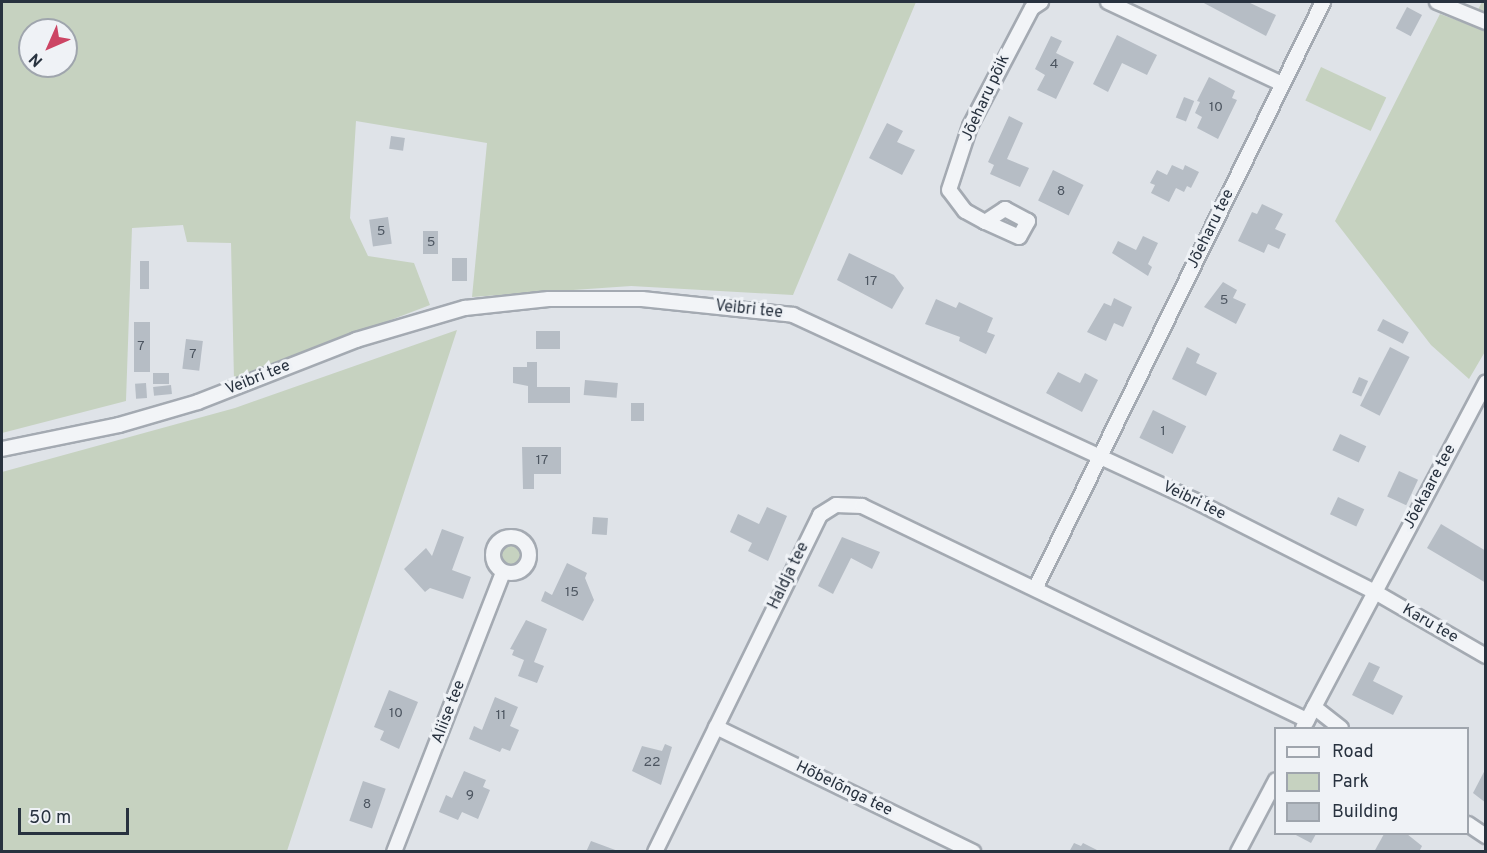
<!DOCTYPE html>
<meta charset="utf-8">
<style>
body{margin:0}
#map{position:relative;width:1487px;height:853px;overflow:hidden;background:#dfe3e8;font-family:Overpass,sans-serif}
div>[style]{position:absolute}
.green>*{inset:0;background:#c6d2c0;transform-origin:0 0}
.round{border-radius:50%}
.building>*{inset:0;background:#b6bdc5;transform-origin:0 0}
.roads{filter:drop-shadow(2px 0 #a4aab2) drop-shadow(-2px 0 #a4aab2) drop-shadow(0 2px #a4aab2) drop-shadow(0 -2px #a4aab2)}
.minor>*{height:14px;margin:-7px;padding:0 7px;transform-origin:7px;border-radius:7px;background:#f2f4f7}
.minor>.ring{margin:-7px;padding:0;box-sizing:content-box;background:none;border:14px solid #f2f4f7;border-radius:50%}
span{translate:-50% -50%;white-space:nowrap;text-align:center;line-height:1.15;-webkit-text-stroke:6px #eff2f6;paint-order:stroke}
.number-label{font-size:14px;color:#4c5560}
.number-label span{-webkit-text-stroke-width:0}
.street-label{font-size:16px;color:#28323f}
.frame{position:absolute;inset:0;border:3px solid #28323f;pointer-events:none}
.legend{position:absolute;left:1274px;top:727px;width:195px;height:108px;box-sizing:border-box;background:#eff2f6;border:2px solid #9fa5ad;margin:0;padding:8px 10px;list-style:none;font-size:18px;color:#28323f}
.legend li{display:flex;align-items:center;gap:12px;height:30px}
.legend b{width:30px;border:2px solid #9fa5ad}
.north{position:absolute;left:18px;top:18px;width:60px;height:60px;box-sizing:border-box;background:#eff2f6;border:2px solid #9fa5ad;border-radius:50%;rotate:225deg;font-size:16px;font-weight:700;line-height:24px;text-align:center;color:#28323f}
.north::after{content:'';display:block;margin:auto;width:21px;height:27px;background:#cc4564;clip-path:polygon(50% 0,100% 100%,50% 72%,0 100%)}
.scale{position:absolute;left:18px;top:808px;width:111px;height:27px;box-sizing:border-box;border:3px solid #28323f;border-top:0;padding-left:8px;font-size:18px;line-height:21px;white-space:nowrap;color:#28323f;-webkit-text-stroke:4px #eff2f6;paint-order:stroke}
</style>
<div id="map">
<div class="green">
<i style="clip-path:polygon(evenodd,2px 2px,916px 2px,793px 295px,631px 286px,472px 297px,487px 143px,356px 121px,350px 218px,368px 256px,414px 263px,430px 305px,234px 380px,231px 243px,187px 242px,183px 225px,132px 228px,126px 401px,2px 433px,2px 2px,30px 30px,66px 30px,66px 66px,30px 66px,30px 30px)"></i>
<i style="clip-path:polygon(1482px 2px,1485px 2px,1486px 350px,1469px 379px,1431px 345px,1335px 221px,1440px 14px,1470px 25px)"></i>
<i style="left:1321px;top:67px;width:72px;height:37px;rotate:25deg"></i>
<i style="clip-path:polygon(457px 330px,287px 851px,2px 851px,2px 472px,235px 408px)"></i>
<i class="round" style="left:496px;top:540px;width:30px;height:30px"></i>
</div>
<div class="building">
<i style="clip-path:polygon(1202px 2px,1248px 2px,1276px 15px,1266px 36px)"></i>
<i style="left:1407px;top:7px;width:17px;height:24px;rotate:28deg"></i>
<i style="clip-path:polygon(1117px 35px,1157px 55px,1147px 75px,1122px 63px,1108px 92px,1093px 84px)"></i>
<i style="clip-path:polygon(1051px 36px,1062px 41px,1056px 53px,1074px 62px,1056px 99px,1037px 90px,1045px 75px,1035px 69px)"></i>
<i style="clip-path:polygon(1209px 77px,1235px 91px,1232px 98px,1237px 100px,1218px 139px,1197px 128px,1202px 117px,1195px 113px,1200px 102px,1197px 101px)"></i>
<i style="left:1184px;top:97px;width:11px;height:22px;rotate:22deg"></i>
<i style="clip-path:polygon(1009px 116px,1023px 123px,1007px 159px,1029px 168px,1020px 187px,990px 174px,994px 165px,988px 162px)"></i>
<i style="clip-path:polygon(887px 123px,903px 131px,897px 142px,915px 150px,902px 175px,869px 158px)"></i>
<i style="left:391px;top:136px;width:14px;height:13px;rotate:8deg"></i>
<i style="clip-path:polygon(1172px 165px,1183px 170px,1185px 165px,1199px 172px,1191px 188px,1187px 186px,1184px 192px,1176px 188px,1169px 202px,1151px 193px,1155px 185px,1150px 183px,1157px 170px,1167px 175px)"></i>
<i style="left:1053px;top:170px;width:34px;height:34px;rotate:26deg"></i>
<i style="clip-path:polygon(1262px 204px,1283px 214px,1275px 229px,1286px 234px,1279px 249px,1268px 244px,1264px 253px,1238px 241px,1252px 212px,1257px 214px)"></i>
<i style="left:388px;top:217px;width:27px;height:19px;rotate:82deg"></i>
<i style="left:423px;top:231px;width:15px;height:23px"></i>
<i style="clip-path:polygon(1143px 236px,1158px 243px,1148px 264px,1152px 267px,1148px 276px,1112px 253px,1118px 241px,1136px 250px)"></i>
<i style="clip-path:polygon(849px 253px,894px 275px,904px 288px,892px 309px,837px 280px)"></i>
<i style="left:452px;top:258px;width:15px;height:23px"></i>
<i style="left:140px;top:261px;width:9px;height:28px"></i>
<i style="clip-path:polygon(1223px 282px,1237px 290px,1233px 298px,1246px 304px,1236px 324px,1204px 307px)"></i>
<i style="clip-path:polygon(1114px 298px,1132px 307px,1123px 327px,1114px 323px,1106px 341px,1087px 332px,1104px 303px,1111px 306px)"></i>
<i style="clip-path:polygon(936px 299px,956px 308px,959px 302px,993px 318px,987px 332px,995px 335px,986px 354px,959px 341px,960px 337px,925px 324px)"></i>
<i style="left:1383px;top:319px;width:29px;height:13px;rotate:27deg"></i>
<i style="left:134px;top:322px;width:16px;height:50px"></i>
<i style="left:560px;top:331px;width:18px;height:24px;rotate:90deg"></i>
<i style="left:186px;top:339px;width:17px;height:30px;rotate:7deg"></i>
<i style="clip-path:polygon(1187px 347px,1200px 354px,1196px 363px,1217px 373px,1206px 396px,1172px 379px)"></i>
<i style="left:1390px;top:347px;width:22px;height:66px;rotate:27deg"></i>
<i style="clip-path:polygon(527px 362px,537px 362px,537px 387px,570px 387px,570px 403px,528px 403px,528px 386px,513px 383px,513px 367px,527px 367px)"></i>
<i style="clip-path:polygon(1058px 372px,1080px 383px,1085px 373px,1098px 380px,1082px 412px,1046px 393px)"></i>
<i style="left:169px;top:373px;width:11px;height:16px;rotate:90deg"></i>
<i style="left:1359px;top:377px;width:10px;height:17px;rotate:24deg"></i>
<i style="left:585px;top:380px;width:33px;height:15px;rotate:5deg"></i>
<i style="left:146px;top:383px;width:15px;height:11px;rotate:86deg"></i>
<i style="left:171px;top:385px;width:9px;height:18px;rotate:84deg"></i>
<i style="left:631px;top:403px;width:13px;height:18px"></i>
<i style="left:1153px;top:410px;width:37px;height:31px;rotate:26deg"></i>
<i style="left:1340px;top:434px;width:29px;height:18px;rotate:25deg"></i>
<i style="clip-path:polygon(522px 447px,561px 447px,561px 474px,534px 474px,534px 489px,523px 489px)"></i>
<i style="left:1399px;top:471px;width:21px;height:28px;rotate:25deg"></i>
<i style="left:1338px;top:497px;width:29px;height:19px;rotate:25deg"></i>
<i style="clip-path:polygon(767px 507px,787px 516px,768px 561px,748px 551px,752px 543px,730px 532px,738px 514px,759px 524px)"></i>
<i style="left:593px;top:517px;width:15px;height:17px;rotate:4deg"></i>
<i style="clip-path:polygon(1441px 524px,1486px 551px,1486px 583px,1427px 548px)"></i>
<i style="clip-path:polygon(442px 529px,464px 537px,452px 570px,471px 577px,463px 599px,430px 588px,425px 592px,404px 569px,426px 548px,432px 556px)"></i>
<i style="clip-path:polygon(842px 537px,880px 552px,872px 569px,851px 558px,833px 594px,818px 586px)"></i>
<i style="clip-path:polygon(567px 563px,587px 573px,585px 578px,594px 600px,583px 621px,541px 601px,545px 591px,552px 595px)"></i>
<i style="clip-path:polygon(526px 620px,547px 629px,534px 662px,544px 666px,537px 683px,518px 676px,524px 660px,512px 655px,514px 650px,510px 649px)"></i>
<i style="clip-path:polygon(1369px 662px,1380px 667px,1373px 681px,1403px 696px,1393px 715px,1352px 695px)"></i>
<i style="clip-path:polygon(389px 690px,418px 702px,399px 749px,380px 740px,384px 731px,374px 727px)"></i>
<i style="clip-path:polygon(495px 697px,518px 707px,510px 726px,519px 730px,510px 751px,502px 748px,500px 752px,469px 739px,474px 726px,482px 730px)"></i>
<i style="clip-path:polygon(665px 744px,672px 747px,661px 785px,632px 771px,642px 746px,662px 751px)"></i>
<i style="clip-path:polygon(1486px 768px,1486px 803px,1473px 793px)"></i>
<i style="clip-path:polygon(464px 771px,486px 780px,483px 787px,490px 790px,478px 819px,462px 812px,458px 820px,439px 812px,446px 795px,452px 798px)"></i>
<i style="left:363px;top:781px;width:24px;height:42px;rotate:19deg"></i>
<i style="clip-path:polygon(1294px 834px,1316px 834px,1311px 843px)"></i>
<i style="clip-path:polygon(1384px 834px,1407px 834px,1422px 846px,1419px 852px,1374px 852px)"></i>
<i style="clip-path:polygon(591px 841px,618px 851px,618px 852px,586px 852px)"></i>
<i style="clip-path:polygon(1074px 843px,1081px 846px,1083px 843px,1101px 852px,1069px 852px)"></i>
</div>
<div class="roads">
<div class="minor">
<i style="left:1108px;top:2px;width:192px;rotate:25.2deg"></i>
<i style="left:1437px;top:2px;width:53px;rotate:22.2deg"></i>
<i style="left:985px;top:222px;width:24px;rotate:-33deg"></i>
<i style="left:1005px;top:209px;width:26px;rotate:28deg"></i>
<i style="left:1028px;top:221px;width:18px;rotate:119deg"></i>
<i style="left:1019px;top:237px;width:37px;rotate:-156deg"></i>
<i style="left:985px;top:222px;width:23px;rotate:-151deg"></i>
<i style="left:965px;top:211px;width:26px;rotate:-127deg"></i>
<i style="left:949px;top:190px;width:67px;rotate:-71.8deg"></i>
<i style="left:970px;top:126px;width:133px;rotate:-62.3deg"></i>
<i style="left:1032px;top:8px;width:11px;rotate:-34deg"></i>
<i style="left:2px;top:449px;width:119px;rotate:-11.6deg"></i>
<i style="left:119px;top:425px;width:82px;rotate:-16.2deg"></i>
<i style="left:198px;top:402px;width:170px;rotate:-21.4deg"></i>
<i style="left:356px;top:340px;width:114px;rotate:-16.4deg"></i>
<i style="left:465px;top:308px;width:84px;rotate:-6.1deg"></i>
<i style="left:549px;top:299px;width:93px"></i>
<i style="left:642px;top:299px;width:152px;rotate:6deg"></i>
<i style="left:793px;top:315px;width:441px;rotate:24.8deg"></i>
<i style="left:1193px;top:500px;width:204px;rotate:26.8deg"></i>
<i style="left:1375px;top:592px;width:128px;rotate:30deg"></i>
<i class="ring" style="left:493px;top:537px;width:22px;height:22px"></i>
<i style="left:1036px;top:587px;width:652px;rotate:-63.87deg"></i>
<i style="left:1314px;top:707px;width:34px;rotate:38deg"></i>
<i style="left:716px;top:727px;width:286px;rotate:25.9deg"></i>
<i style="left:1303px;top:728px;width:391px;rotate:-62.1deg"></i>
<i style="left:1468px;top:824px;width:22px;rotate:34deg"></i>
<i style="left:394px;top:852px;width:300px;rotate:-68.7deg"></i>
<i style="left:655px;top:852px;width:375px;rotate:-63.9deg"></i>
<i style="left:820px;top:515px;width:19px;rotate:-32deg"></i>
<i style="left:836px;top:505px;width:26px;rotate:2deg"></i>
<i style="left:862px;top:506px;width:494px;rotate:25.7deg"></i>
<i style="left:1238px;top:852px;width:81px;rotate:-62.2deg"></i>
</div>
</div>
<div class="number-label">
<span style="left:1054px;top:65px">4</span>
<span style="left:1216px;top:108px">10</span>
<span style="left:1061px;top:192px">8</span>
<span style="left:381px;top:232px">5</span>
<span style="left:431px;top:243px">5</span>
<span style="left:871px;top:282px">17</span>
<span style="left:1224px;top:301px">5</span>
<span style="left:141px;top:347px">7</span>
<span style="left:193px;top:355px">7</span>
<span style="left:1163px;top:432px">1</span>
<span style="left:542px;top:461px">17</span>
<span style="left:572px;top:593px">15</span>
<span style="left:396px;top:714px">10</span>
<span style="left:501px;top:716px">11</span>
<span style="left:652px;top:763px">22</span>
<span style="left:470px;top:796px">9</span>
<span style="left:367px;top:805px">8</span>
</div>
<div class="street-label">
<span style="left:986px;top:98px;rotate:-65deg">Jõeharu põik</span>
<span style="left:1211px;top:229px;rotate:-64deg">Jõeharu tee</span>
<span style="left:749px;top:310px;rotate:6deg">Veibri tee</span>
<span style="left:258px;top:378px;rotate:-22deg">Veibri tee</span>
<span style="left:1430px;top:487px;rotate:-62deg">Jõekaare tee</span>
<span style="left:1194px;top:501px;rotate:26deg">Veibri tee</span>
<span style="left:789px;top:576px;rotate:-64deg">Haldja tee</span>
<span style="left:1430px;top:624px;rotate:30deg">Karu tee</span>
<span style="left:449px;top:712px;rotate:-69deg">Aliise tee</span>
<span style="left:844px;top:789px;rotate:26deg">Hõbelõnga tee</span>
</div>
<div class="frame"></div>
<ul class="legend">
<li><b style="height:8px;background:#f2f4f7"></b>Road</li>
<li><b style="height:16px;background:#c6d2c0"></b>Park</li>
<li><b style="height:16px;background:#b6bdc5"></b>Building</li>
</ul>
<div class="north">N</div>
<div class="scale">50 m</div>
</div>
